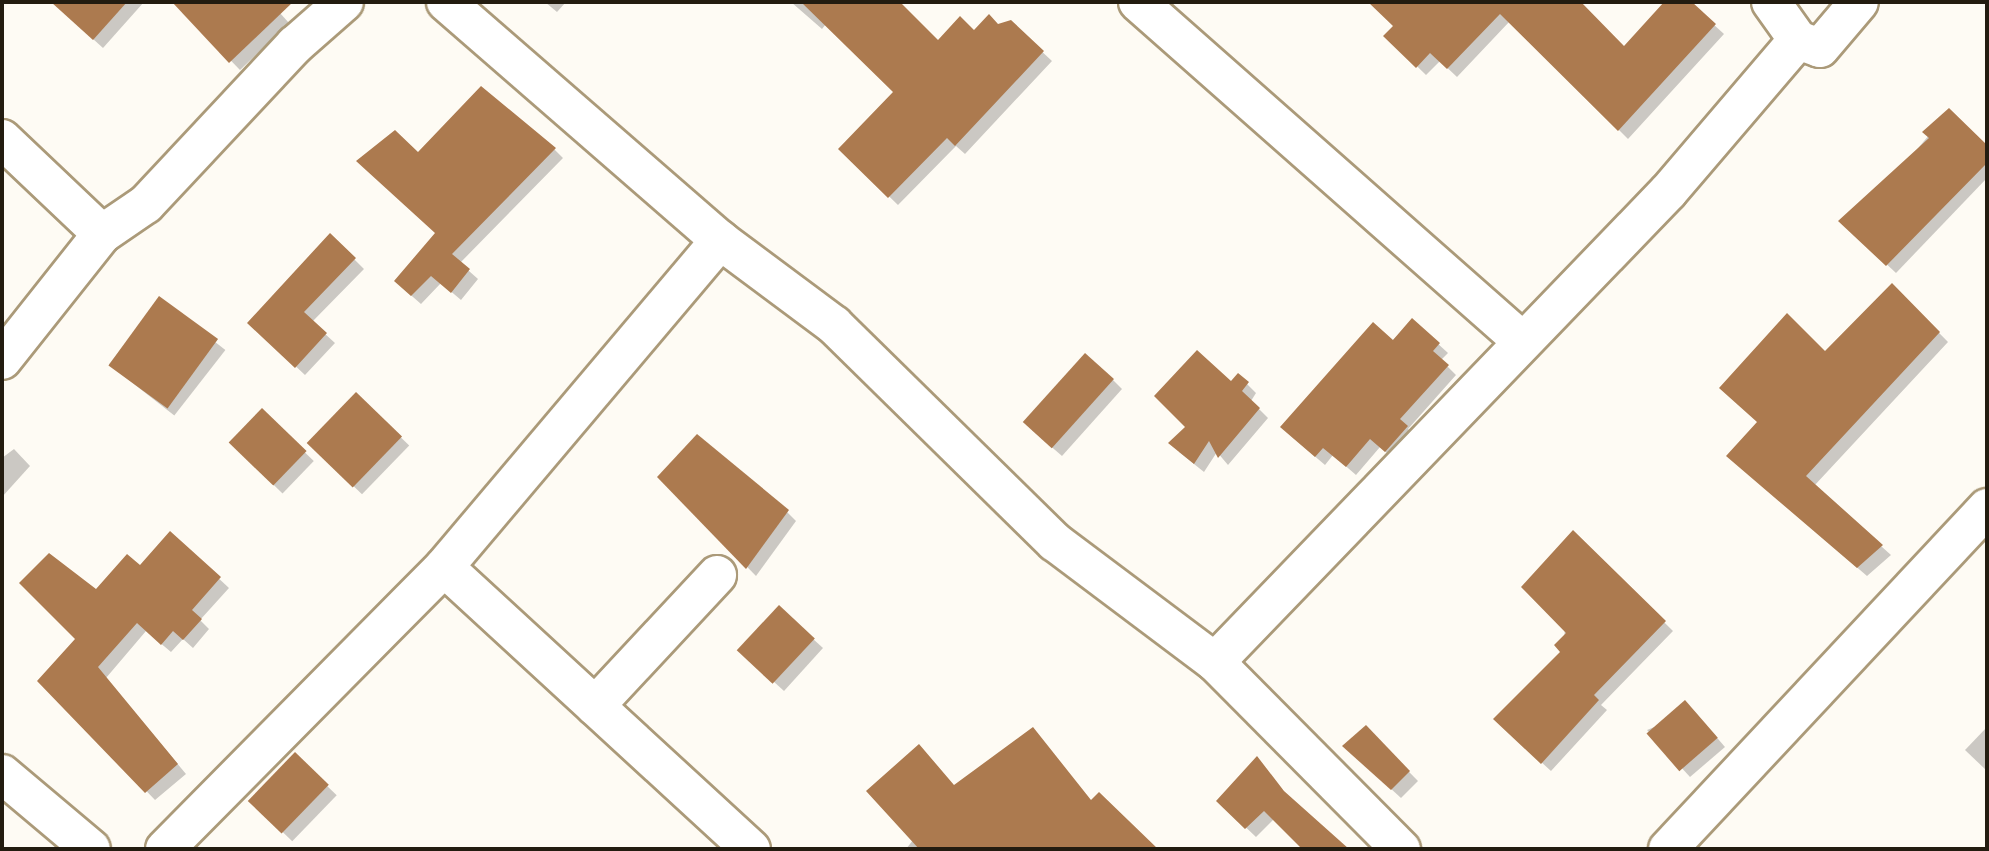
<!DOCTYPE html>
<style>
body{margin:0}
#map{position:relative;width:1989px;height:851px;overflow:hidden;background:#fefbf4;font-family:Spectral,serif}
div>[style]{position:absolute}
.shadow>*{inset:0;background:#0003;transform-origin:0 0}
.building>*{inset:0;background:#ac7a4f;transform-origin:0 0}
.roads{filter:drop-shadow(2px 0 #ab9a79) drop-shadow(-2px 0 #ab9a79) drop-shadow(0 2px #ab9a79) drop-shadow(0 -2px #ab9a79)}
.minor>*{height:38px;margin:-19px;padding:0 19px;transform-origin:19px;border-radius:19px;background:#fff}
span{translate:-50% -50%;white-space:nowrap;text-align:center;line-height:1.15;-webkit-text-stroke:5px #fff;paint-order:stroke}
.frame{position:absolute;inset:0;border:4px solid #231c10;pointer-events:none}
</style>
<div id="map">
<div class="shadow">
<i style="clip-path:polygon(52px 2px,144px 2px,103px 48px)"></i>
<i style="clip-path:polygon(174px 2px,270px 2px,289px 23px,240px 70px)"></i>
<i style="clip-path:polygon(545px 2px,566px 2px,557px 12px)"></i>
<i style="clip-path:polygon(791px 2px,897px 2px,938px 42px,1010px 22px,1052px 61px,965px 154px,956px 146px,898px 205px,840px 149px,895px 92px,826px 24px,822px 29px)"></i>
<i style="clip-path:polygon(1378px 2px,1579px 2px,1624px 48px,1667px 2px,1689px 2px,1724px 34px,1628px 139px,1510px 21px,1457px 77px,1440px 61px,1426px 75px,1386px 36px,1396px 26px)"></i>
<i style="clip-path:polygon(1949px 111px,1987px 147px,1987px 178px,1896px 273px,1850px 230px)"></i>
<i style="clip-path:polygon(554px 149px,563px 158px,460px 263px,478px 279px,461px 300px,441px 283px,421px 304px,405px 290px,437px 234px,418px 154px)"></i>
<i style="clip-path:polygon(330px 235px,364px 269px,312px 322px,335px 343px,305px 375px,259px 332px)"></i>
<i style="clip-path:polygon(1892px 285px,1948px 342px,1814px 486px,1891px 555px,1867px 576px,1738px 465px,1825px 353px)"></i>
<i style="left:160px;top:299px;width:83px;height:83px;rotate:38deg"></i>
<i style="clip-path:polygon(1413px 321px,1448px 353px,1441px 360px,1456px 375px,1408px 429px,1415px 436px,1395px 460px,1380px 447px,1356px 475px,1333px 455px,1325px 465px,1291px 436px)"></i>
<i style="clip-path:polygon(1113px 380px,1122px 389px,1062px 456px,1032px 430px)"></i>
<i style="clip-path:polygon(1231px 383px,1247px 384px,1256px 393px,1251px 401px,1268px 418px,1228px 465px,1217px 452px,1204px 472px,1179px 452px)"></i>
<i style="left:356px;top:394px;width:74px;height:68px;rotate:44deg"></i>
<i style="left:262px;top:411px;width:72px;height:45px;rotate:44deg"></i>
<i style="clip-path:polygon(14px 449px,30px 466px,2px 497px,2px 458px)"></i>
<i style="clip-path:polygon(659px 477px,787px 512px,796px 521px,756px 576px)"></i>
<i style="clip-path:polygon(1573px 532px,1673px 631px,1601px 705px,1607px 710px,1551px 771px,1504px 728px,1563px 652px)"></i>
<i style="clip-path:polygon(170px 533px,229px 588px,200px 620px,209px 629px,193px 648px,183px 639px,171px 652px,146px 631px,106px 678px,186px 774px,155px 800px,40px 680px,78px 639px,96px 591px,140px 567px)"></i>
<i style="clip-path:polygon(779px 608px,823px 648px,784px 691px,749px 659px)"></i>
<i style="clip-path:polygon(1694px 711px,1725px 747px,1690px 777px,1647px 730px)"></i>
<i style="clip-path:polygon(1987px 727px,1987px 771px,1965px 750px)"></i>
<i style="clip-path:polygon(1366px 728px,1418px 781px,1401px 798px,1353px 754px)"></i>
<i style="left:295px;top:755px;width:58px;height:64px;rotate:44deg"></i>
<i style="clip-path:polygon(955px 787px,1092px 801px,1099px 794px,1156px 849px,906px 849px)"></i>
<i style="clip-path:polygon(1290px 799px,1346px 849px,1305px 849px,1274px 819px,1256px 837px,1218px 801px)"></i>
</div>
<div class="building">
<i style="clip-path:polygon(51px 2px,127px 2px,93px 40px)"></i>
<i style="clip-path:polygon(172px 2px,293px 2px,229px 63px)"></i>
<i style="clip-path:polygon(801px 2px,900px 2px,938px 40px,960px 16px,974px 30px,989px 14px,998px 24px,1011px 20px,1044px 51px,955px 146px,947px 138px,888px 198px,838px 149px,893px 92px)"></i>
<i style="clip-path:polygon(1368px 2px,1581px 2px,1624px 46px,1664px 2px,1692px 2px,1716px 24px,1618px 131px,1500px 14px,1447px 69px,1430px 53px,1416px 68px,1383px 36px,1393px 26px)"></i>
<i style="clip-path:polygon(481px 86px,556px 148px,452px 254px,470px 269px,451px 293px,431px 276px,411px 296px,394px 281px,435px 233px,356px 161px,395px 130px,418px 152px)"></i>
<i style="clip-path:polygon(1949px 108px,1987px 145px,1987px 163px,1886px 266px,1838px 221px,1929px 138px,1922px 132px)"></i>
<i style="clip-path:polygon(330px 233px,356px 258px,304px 312px,327px 333px,295px 368px,247px 323px)"></i>
<i style="clip-path:polygon(1892px 283px,1940px 332px,1806px 476px,1883px 545px,1857px 568px,1726px 456px,1757px 422px,1719px 388px,1787px 313px,1825px 351px)"></i>
<i style="left:159px;top:296px;width:73px;height:86px;rotate:36deg"></i>
<i style="clip-path:polygon(1412px 318px,1440px 343px,1433px 351px,1449px 365px,1400px 419px,1408px 426px,1385px 452px,1370px 439px,1346px 467px,1323px 448px,1315px 457px,1280px 427px,1373px 322px,1393px 340px)"></i>
<i style="clip-path:polygon(1197px 350px,1231px 381px,1238px 373px,1249px 382px,1242px 391px,1260px 408px,1218px 458px,1209px 441px,1194px 464px,1168px 443px,1185px 427px,1154px 396px)"></i>
<i style="left:1085px;top:353px;width:39px;height:93px;rotate:42deg"></i>
<i style="left:356px;top:392px;width:64px;height:71px;rotate:44deg"></i>
<i style="left:262px;top:408px;width:62px;height:48px;rotate:44deg"></i>
<i style="clip-path:polygon(697px 434px,789px 510px,746px 569px,657px 477px)"></i>
<i style="clip-path:polygon(1573px 530px,1666px 621px,1594px 695px,1599px 700px,1541px 764px,1493px 719px,1560px 652px,1554px 645px,1566px 633px,1521px 587px)"></i>
<i style="clip-path:polygon(170px 531px,221px 577px,192px 610px,202px 619px,183px 640px,173px 631px,161px 645px,137px 623px,98px 667px,178px 764px,145px 793px,37px 681px,75px 639px,19px 583px,49px 553px,96px 589px,127px 554px,140px 565px)"></i>
<i style="left:779px;top:605px;width:49px;height:62px;rotate:43deg"></i>
<i style="left:1685px;top:700px;width:50px;height:51px;rotate:49deg"></i>
<i style="clip-path:polygon(1366px 725px,1410px 771px,1391px 790px,1342px 746px)"></i>
<i style="clip-path:polygon(1033px 727px,1091px 800px,1099px 792px,1158px 849px,919px 849px,866px 791px,919px 744px,954px 785px)"></i>
<i style="left:295px;top:752px;width:47px;height:68px;rotate:44deg"></i>
<i style="clip-path:polygon(1257px 756px,1284px 791px,1349px 849px,1302px 849px,1264px 811px,1245px 829px,1216px 801px)"></i>
</div>
<div class="roads">
<div class="minor">
<i style="left:446px;top:2px;width:363px;rotate:41deg"></i>
<i style="left:720px;top:240px;width:142px;rotate:36.7deg"></i>
<i style="left:834px;top:325px;width:310px;rotate:44.5deg"></i>
<i style="left:1055px;top:542px;width:200px;rotate:36.9deg"></i>
<i style="left:1215px;top:662px;width:264px;rotate:45.2deg"></i>
<i style="left:1138px;top:2px;width:512px;rotate:41.44deg"></i>
<i style="left:1771px;top:2px;width:47px;rotate:54.6deg"></i>
<i style="left:2px;top:139px;width:138px;rotate:43.5deg"></i>
<i style="left:2px;top:360px;width:161px;rotate:-51.6deg"></i>
<i style="left:102px;top:234px;width:53px;rotate:-34.3deg"></i>
<i style="left:146px;top:204px;width:218px;rotate:-46.9deg"></i>
<i style="left:295px;top:45px;width:65px;rotate:-41.3deg"></i>
<i style="left:444px;top:567px;width:417px;rotate:42.6deg"></i>
<i style="left:1215px;top:662px;width:653px;rotate:-46.06deg"></i>
<i style="left:1668px;top:192px;width:200px;rotate:-49.5deg"></i>
<i style="left:1798px;top:40px;width:23px;rotate:20deg"></i>
<i style="left:1820px;top:48px;width:60px;rotate:-49.7deg"></i>
<i style="left:595px;top:706px;width:179px;rotate:-47deg"></i>
<i style="left:2px;top:774px;width:116px;rotate:40.1deg"></i>
<i style="left:165px;top:849px;width:397px;rotate:-45.3deg"></i>
<i style="left:444px;top:567px;width:428px;rotate:-49.8deg"></i>
<i style="left:1668px;top:849px;width:467px;rotate:-46.9deg"></i>
</div>
</div>
<div class="frame"></div>
</div>
